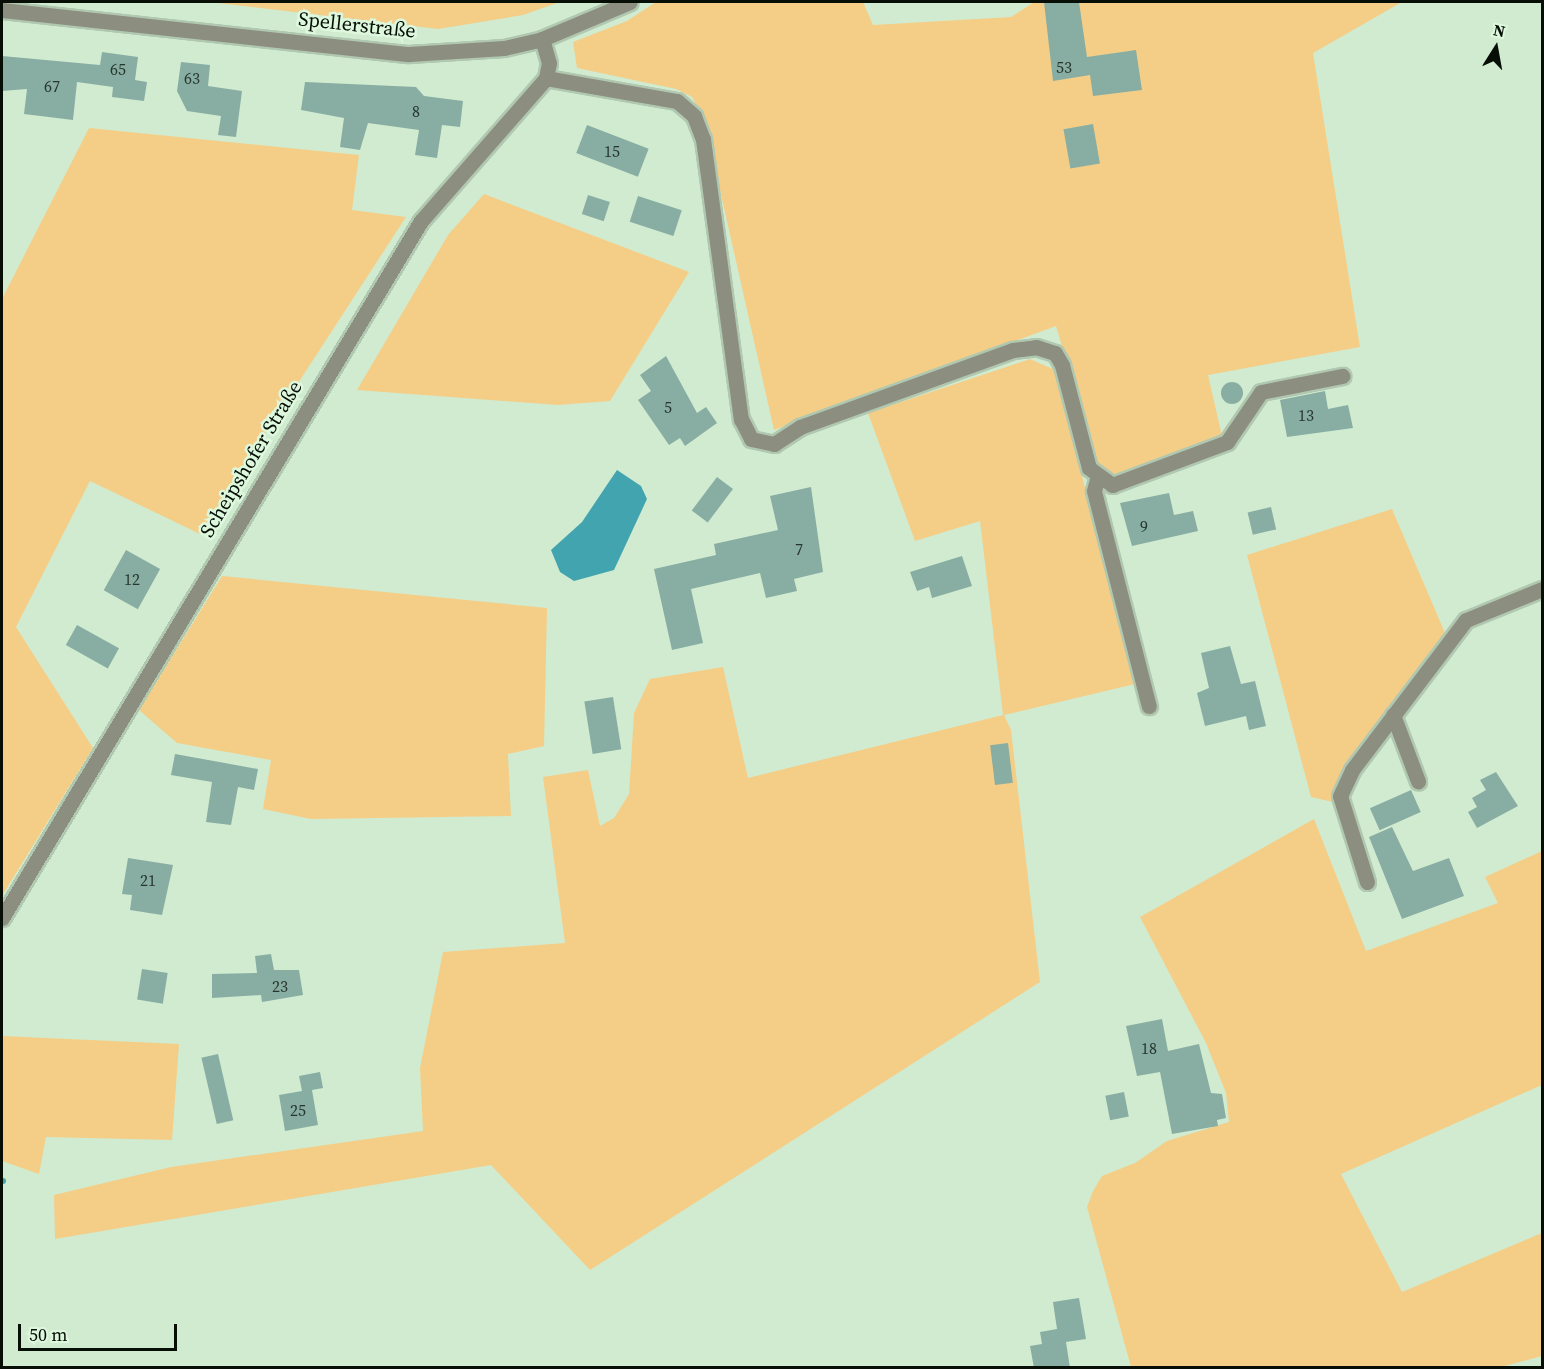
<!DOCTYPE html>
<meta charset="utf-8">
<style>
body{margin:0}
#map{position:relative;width:1544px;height:1369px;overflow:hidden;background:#d1ebd0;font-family:"Source Serif 4",serif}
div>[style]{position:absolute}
.green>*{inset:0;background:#f4ce87}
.water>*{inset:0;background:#42a4af}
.stream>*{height:6px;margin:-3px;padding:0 3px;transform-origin:3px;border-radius:3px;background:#42a4af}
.building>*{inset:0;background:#88aea3;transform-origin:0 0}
.round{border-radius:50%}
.roads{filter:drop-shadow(2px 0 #b1c8b0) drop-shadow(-2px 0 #b1c8b0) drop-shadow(0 2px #b1c8b0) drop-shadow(0 -2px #b1c8b0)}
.minor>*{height:15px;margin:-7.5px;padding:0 7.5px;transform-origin:7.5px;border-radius:7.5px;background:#8c8e80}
span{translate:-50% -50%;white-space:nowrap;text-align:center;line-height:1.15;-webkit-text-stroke:5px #def8dd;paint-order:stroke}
.number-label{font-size:16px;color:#26362d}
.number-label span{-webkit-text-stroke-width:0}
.street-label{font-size:20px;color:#060e06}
.frame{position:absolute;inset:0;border:3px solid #060e06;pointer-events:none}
.north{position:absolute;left:1466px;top:18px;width:60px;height:60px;-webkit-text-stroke:4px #def8dd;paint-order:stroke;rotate:11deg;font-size:16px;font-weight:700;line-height:24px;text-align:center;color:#060e06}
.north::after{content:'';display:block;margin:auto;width:21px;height:27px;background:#060e06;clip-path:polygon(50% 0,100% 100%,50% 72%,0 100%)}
.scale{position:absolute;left:18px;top:1324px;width:159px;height:27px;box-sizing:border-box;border:3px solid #060e06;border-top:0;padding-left:8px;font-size:18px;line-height:21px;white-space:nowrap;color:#060e06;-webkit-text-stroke:4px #def8dd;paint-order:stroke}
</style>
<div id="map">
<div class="green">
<i style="clip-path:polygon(209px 2px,560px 2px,523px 15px,438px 29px)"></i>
<i style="clip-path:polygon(656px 2px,863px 2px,873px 25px,1011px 17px,1034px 2px,1402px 2px,1313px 53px,1360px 347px,1208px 375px,1222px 436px,1121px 476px,1098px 469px,1056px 326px,774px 430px,704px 119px,692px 97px,676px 89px,577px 68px,573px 42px,627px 21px)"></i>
<i style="clip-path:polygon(89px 128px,359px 155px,352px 210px,406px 217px,200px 534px,90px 481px,16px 627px,93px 748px,2px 896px,2px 299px)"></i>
<i style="clip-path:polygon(484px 194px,689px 272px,610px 401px,558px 405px,357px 390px,448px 235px)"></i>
<i style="clip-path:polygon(1030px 359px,1055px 370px,1135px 684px,1004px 715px,1011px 730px,1040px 982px,590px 1270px,491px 1165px,55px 1239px,54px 1195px,171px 1167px,423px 1131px,420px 1068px,443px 952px,565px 943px,543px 777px,588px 770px,600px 826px,614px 818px,629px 794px,634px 713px,650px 679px,723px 667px,748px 778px,1003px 715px,980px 521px,915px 541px,868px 413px)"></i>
<i style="clip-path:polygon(1392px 509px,1445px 633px,1338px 782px,1333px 802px,1311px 797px,1247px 555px)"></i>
<i style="clip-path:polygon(222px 576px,547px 608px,544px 746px,508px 754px,511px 816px,311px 819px,263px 809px,271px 760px,177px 743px,139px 710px)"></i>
<i style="clip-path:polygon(1314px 819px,1366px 951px,1498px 903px,1485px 877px,1542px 851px,1542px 1085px,1341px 1174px,1402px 1292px,1542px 1233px,1542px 1356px,1498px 1368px,1131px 1367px,1087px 1207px,1093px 1191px,1102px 1176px,1135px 1163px,1167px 1141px,1229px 1122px,1226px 1093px,1206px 1043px,1140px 917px)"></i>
<i style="clip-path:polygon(2px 1036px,179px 1044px,172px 1140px,46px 1137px,39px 1174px,2px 1161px)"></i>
</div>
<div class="water">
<i style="clip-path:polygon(617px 470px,641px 486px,647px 499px,614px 570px,574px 581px,560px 572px,551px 550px,582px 522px)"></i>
</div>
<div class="stream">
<i style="left:2px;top:1181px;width:1px"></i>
</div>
<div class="building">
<i style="clip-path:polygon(1044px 2px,1079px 2px,1087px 57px,1136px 50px,1142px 90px,1093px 96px,1090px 75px,1053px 81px)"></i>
<i style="clip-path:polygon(102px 52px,138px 57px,135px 80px,147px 82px,144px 101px,112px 97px,113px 87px,77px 82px,73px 120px,24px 114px,27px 89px,2px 91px,2px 56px,100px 65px)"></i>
<i style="clip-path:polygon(181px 62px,210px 65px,208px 86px,242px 91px,236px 137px,218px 135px,221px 116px,187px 111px,177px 91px)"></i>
<i style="clip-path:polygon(305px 82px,416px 87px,424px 96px,463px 101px,460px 127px,442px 125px,437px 158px,415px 155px,419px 130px,368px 123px,360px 150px,340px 147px,344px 118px,301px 110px)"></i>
<i style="left:1093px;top:124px;width:40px;height:30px;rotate:80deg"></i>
<i style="left:587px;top:125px;width:66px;height:30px;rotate:21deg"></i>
<i style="left:588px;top:195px;width:23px;height:20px;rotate:18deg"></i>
<i style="left:638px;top:196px;width:46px;height:27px;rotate:18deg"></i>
<i style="clip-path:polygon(666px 356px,697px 413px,706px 407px,717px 423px,685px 446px,680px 438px,669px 445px,638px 400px,651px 391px,640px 375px)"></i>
<i class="round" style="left:1221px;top:382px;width:22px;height:22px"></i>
<i style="clip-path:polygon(1325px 391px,1328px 409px,1348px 405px,1353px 428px,1287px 437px,1280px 400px)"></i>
<i style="left:717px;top:477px;width:20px;height:42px;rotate:37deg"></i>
<i style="clip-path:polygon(811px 487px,823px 572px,794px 579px,797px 591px,766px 598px,760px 573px,691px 589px,703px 643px,672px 650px,654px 569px,716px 555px,714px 544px,778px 530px,770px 496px)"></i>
<i style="clip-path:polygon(1169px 493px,1174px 515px,1193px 511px,1198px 531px,1132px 546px,1120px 503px)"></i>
<i style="left:1271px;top:507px;width:23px;height:24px;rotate:77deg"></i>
<i style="left:126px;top:550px;width:39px;height:46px;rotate:29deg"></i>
<i style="clip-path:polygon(962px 556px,972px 586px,932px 598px,929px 587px,917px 591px,910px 572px)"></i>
<i style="left:77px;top:625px;width:48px;height:23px;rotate:29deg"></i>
<i style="clip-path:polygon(1230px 646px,1241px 684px,1255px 681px,1266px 726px,1249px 730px,1246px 716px,1205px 726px,1197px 693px,1209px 688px,1201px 653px)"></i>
<i style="left:613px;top:697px;width:53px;height:29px;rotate:81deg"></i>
<i style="left:1008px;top:743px;width:40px;height:18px;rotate:83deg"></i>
<i style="clip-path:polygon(175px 754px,258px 769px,254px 790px,238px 787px,231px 825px,206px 822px,212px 782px,171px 775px)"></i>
<i style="clip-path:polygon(1496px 772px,1518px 806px,1477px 828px,1468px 812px,1477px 807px,1472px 798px,1486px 790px,1480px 780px)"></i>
<i style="left:1411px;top:790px;width:24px;height:45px;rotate:66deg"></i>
<i style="clip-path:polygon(1392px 827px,1413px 871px,1449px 858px,1464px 896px,1402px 919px,1369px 837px)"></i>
<i style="clip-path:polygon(128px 858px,173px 865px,162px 915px,130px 910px,132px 895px,122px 894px)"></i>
<i style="clip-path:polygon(271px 954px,274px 970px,299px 970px,303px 995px,262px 1002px,261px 995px,212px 998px,212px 974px,257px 973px,255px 956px)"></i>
<i style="left:142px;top:969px;width:26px;height:31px;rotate:9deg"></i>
<i style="clip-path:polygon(1162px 1019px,1168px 1051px,1199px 1044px,1211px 1093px,1222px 1094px,1226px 1118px,1217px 1120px,1218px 1126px,1172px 1134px,1160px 1072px,1137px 1076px,1126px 1026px)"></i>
<i style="left:218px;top:1054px;width:68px;height:17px;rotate:77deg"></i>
<i style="clip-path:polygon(320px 1072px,323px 1088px,312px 1090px,318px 1125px,285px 1131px,279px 1095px,302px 1091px,299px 1076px)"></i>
<i style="left:1124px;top:1092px;width:25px;height:19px;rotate:79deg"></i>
<i style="clip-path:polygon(1079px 1298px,1086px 1339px,1066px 1342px,1070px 1368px,1034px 1368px,1030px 1346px,1042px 1344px,1040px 1332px,1057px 1329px,1053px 1302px)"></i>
</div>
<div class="roads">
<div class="minor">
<i style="left:2px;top:10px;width:409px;rotate:6.2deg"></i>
<i style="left:409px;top:54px;width:95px;rotate:-3.6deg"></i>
<i style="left:504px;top:48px;width:39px;rotate:-13deg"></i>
<i style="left:542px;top:39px;width:95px;rotate:-22.8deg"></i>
<i style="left:546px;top:78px;width:133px;rotate:10deg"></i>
<i style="left:677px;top:101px;width:23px;rotate:41deg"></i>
<i style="left:694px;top:116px;width:25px;rotate:69deg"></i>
<i style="left:703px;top:139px;width:283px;rotate:82.3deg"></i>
<i style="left:741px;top:419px;width:22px;rotate:63deg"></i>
<i style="left:751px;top:439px;width:24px;rotate:12deg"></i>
<i style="left:774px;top:444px;width:31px;rotate:-33deg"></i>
<i style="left:800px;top:427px;width:226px;rotate:-19.9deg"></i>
<i style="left:1013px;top:350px;width:23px;rotate:-7deg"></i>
<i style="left:1036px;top:347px;width:20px;rotate:18deg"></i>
<i style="left:1055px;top:353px;width:14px;rotate:60deg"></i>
<i style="left:1062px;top:365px;width:106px;rotate:75.3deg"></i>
<i style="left:1089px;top:468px;width:29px;rotate:36deg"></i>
<i style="left:1112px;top:485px;width:123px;rotate:-20.5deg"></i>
<i style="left:1227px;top:442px;width:60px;rotate:-55.8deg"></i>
<i style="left:1261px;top:392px;width:83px;rotate:-11.2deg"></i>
<i style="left:1097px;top:479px;width:12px;rotate:104deg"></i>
<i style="left:1094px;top:491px;width:222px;rotate:75.7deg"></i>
<i style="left:1393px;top:715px;width:71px;rotate:69.3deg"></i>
<i style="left:1367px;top:882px;width:90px;rotate:-107.4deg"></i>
<i style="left:1340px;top:796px;width:29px;rotate:-65deg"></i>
<i style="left:1352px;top:770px;width:188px;rotate:-52.8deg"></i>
<i style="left:1466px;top:620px;width:82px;rotate:-22.2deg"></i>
<i style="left:2px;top:918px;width:813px;rotate:-58.99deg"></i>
<i style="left:421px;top:221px;width:190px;rotate:-48.8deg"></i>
<i style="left:546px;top:78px;width:15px;rotate:-79deg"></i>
<i style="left:549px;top:63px;width:25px;rotate:-106deg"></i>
</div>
</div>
<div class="number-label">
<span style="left:1064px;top:67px">53</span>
<span style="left:118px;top:69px">65</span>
<span style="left:192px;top:78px">63</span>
<span style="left:52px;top:86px">67</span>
<span style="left:416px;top:111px">8</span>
<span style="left:612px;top:151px">15</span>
<span style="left:668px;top:407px">5</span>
<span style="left:1306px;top:415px">13</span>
<span style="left:1144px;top:526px">9</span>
<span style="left:799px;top:549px">7</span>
<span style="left:132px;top:579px">12</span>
<span style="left:148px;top:880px">21</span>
<span style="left:280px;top:986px">23</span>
<span style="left:1149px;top:1048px">18</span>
<span style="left:298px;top:1110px">25</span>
</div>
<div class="street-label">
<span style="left:357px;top:25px;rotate:6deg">Spellerstraße</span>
<span style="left:251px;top:459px;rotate:-59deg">Scheipshofer Straße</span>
</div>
<div class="frame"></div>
<div class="north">N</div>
<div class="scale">50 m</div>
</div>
